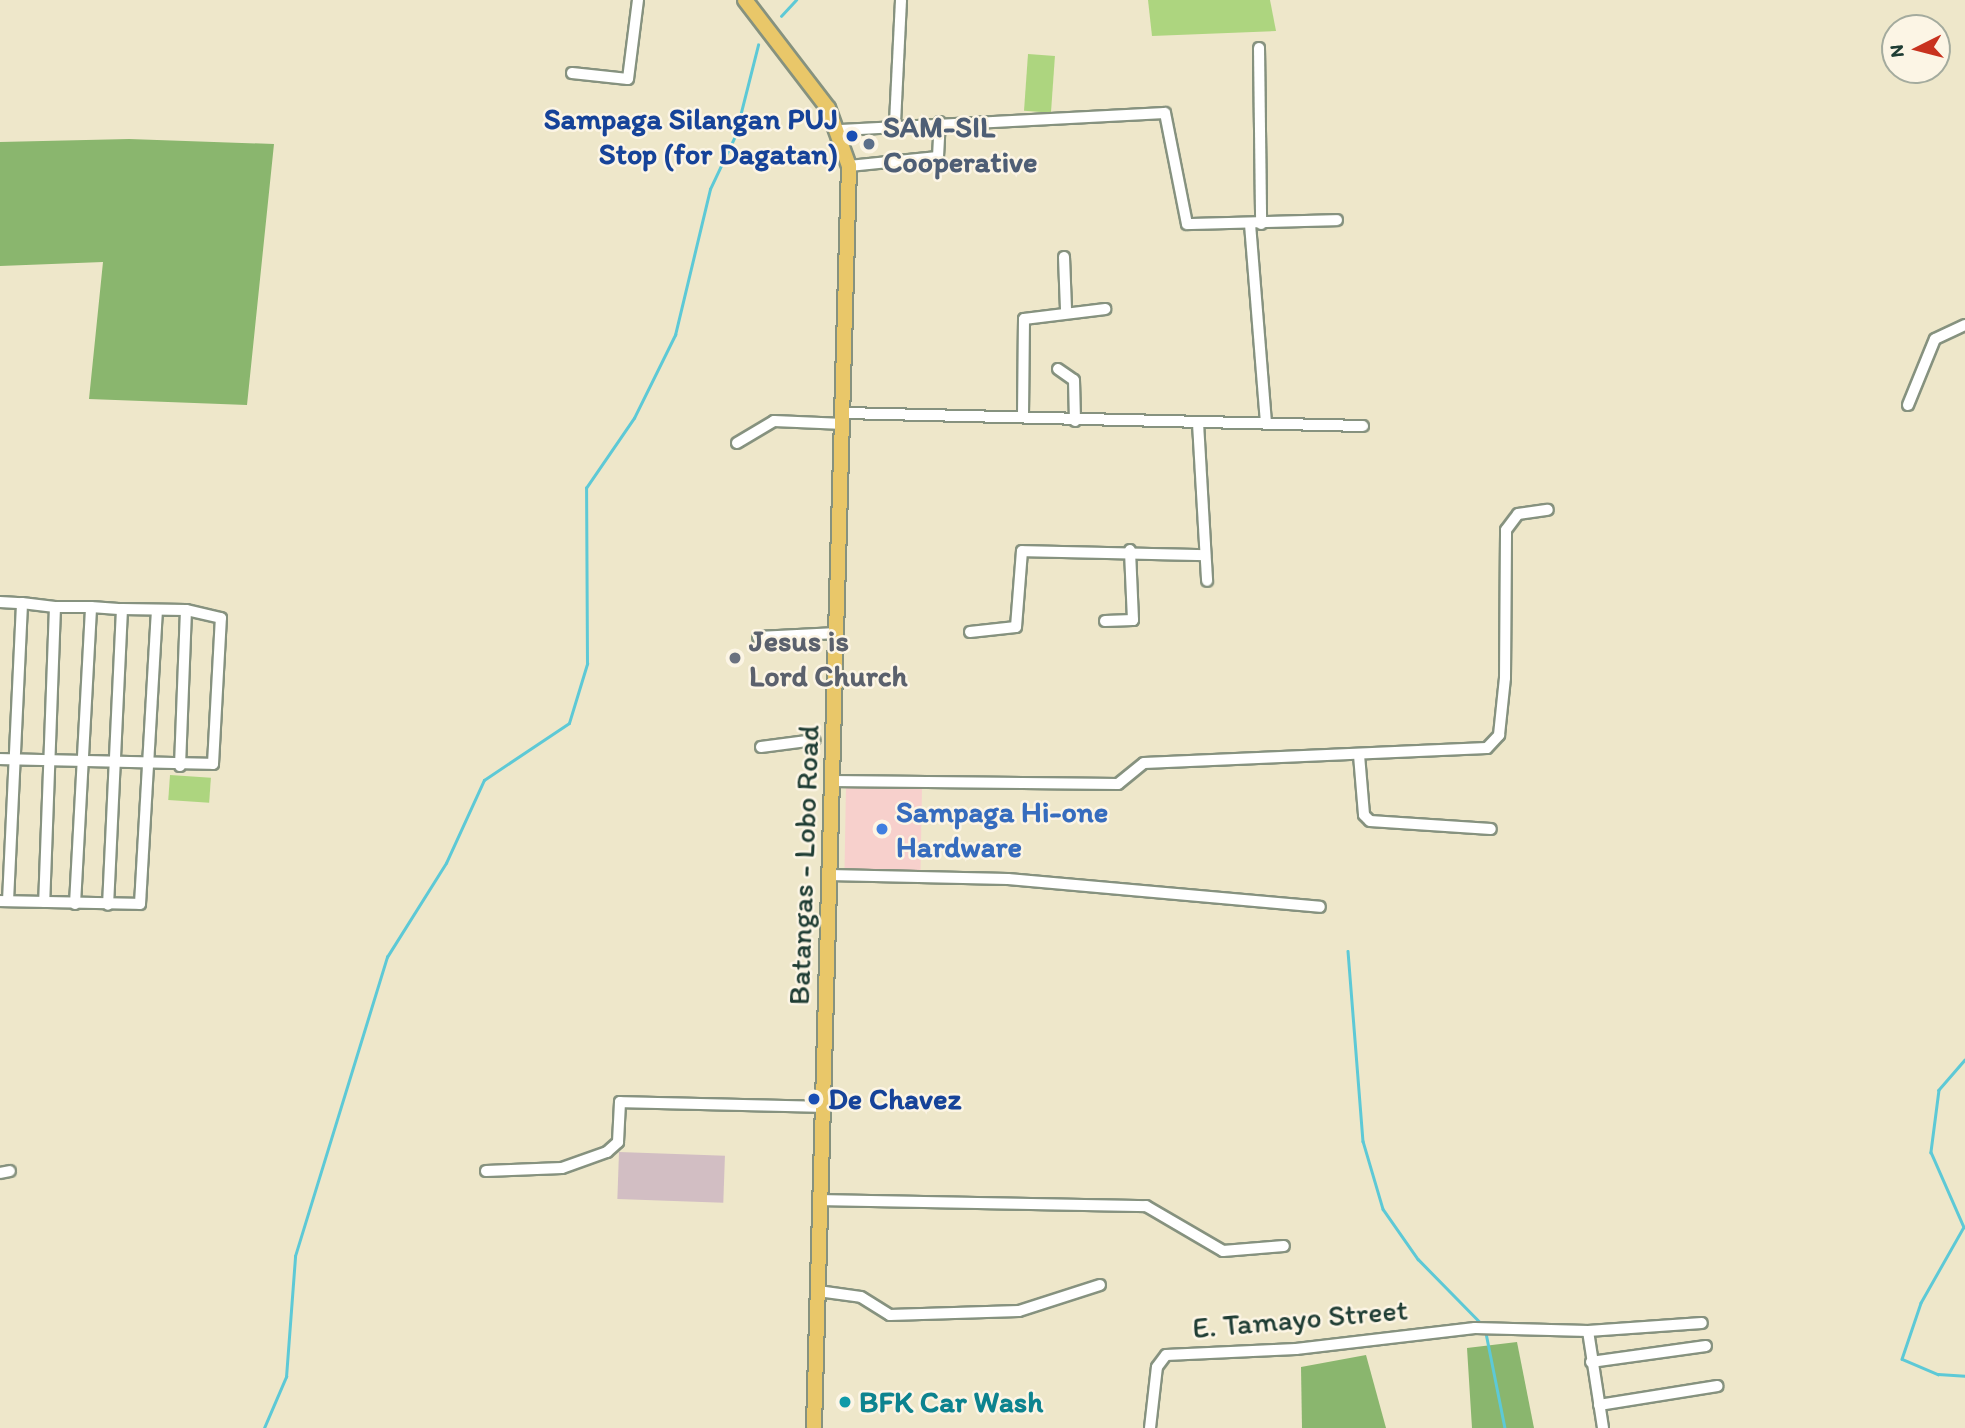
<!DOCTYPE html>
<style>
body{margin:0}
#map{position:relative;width:1965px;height:1428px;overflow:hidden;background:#eee7ca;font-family:Itim,sans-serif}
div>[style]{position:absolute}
.built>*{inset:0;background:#f7d0cc;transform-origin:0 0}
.industrial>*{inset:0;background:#d2bec3;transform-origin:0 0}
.green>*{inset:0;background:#add57f;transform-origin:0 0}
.forest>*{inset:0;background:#8ab66e}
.stream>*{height:2.5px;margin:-1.25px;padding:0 1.25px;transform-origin:1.25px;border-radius:1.25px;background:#5dc9d6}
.roads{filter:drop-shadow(2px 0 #86927f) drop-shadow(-2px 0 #86927f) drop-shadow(0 2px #86927f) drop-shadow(0 -2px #86927f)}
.street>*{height:10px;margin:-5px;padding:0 5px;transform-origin:5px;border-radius:5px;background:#fff}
.primary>*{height:14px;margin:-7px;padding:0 7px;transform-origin:7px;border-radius:7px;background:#e9c769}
.dots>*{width:19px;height:19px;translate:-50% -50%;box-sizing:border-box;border:4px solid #fcf5e5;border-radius:50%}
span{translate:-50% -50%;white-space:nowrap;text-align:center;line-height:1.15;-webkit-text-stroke:5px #fcf5e5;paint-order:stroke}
.transit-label{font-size:30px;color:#164399;font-weight:700}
.right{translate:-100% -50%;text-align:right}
.left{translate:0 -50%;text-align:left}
.service-label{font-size:30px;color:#4e5e75;font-weight:700}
.worship-label{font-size:30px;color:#5b616d;font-weight:700}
.shop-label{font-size:30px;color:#366cbe;font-weight:700}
.street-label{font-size:30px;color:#1f3d34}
.culture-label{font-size:30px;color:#0d838f;font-weight:700}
.north{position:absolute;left:1881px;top:14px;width:70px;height:70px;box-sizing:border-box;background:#fcf5e5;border:2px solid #a4ab9e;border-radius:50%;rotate:264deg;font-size:19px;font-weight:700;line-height:28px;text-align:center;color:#1f3d34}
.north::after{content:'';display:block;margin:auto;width:24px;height:32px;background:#c8321e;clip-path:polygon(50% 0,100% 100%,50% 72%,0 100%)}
</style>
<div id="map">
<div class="built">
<i style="left:846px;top:786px;width:76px;height:86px;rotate:1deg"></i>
</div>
<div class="industrial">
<i style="left:619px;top:1152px;width:106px;height:47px;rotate:2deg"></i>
</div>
<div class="green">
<i style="clip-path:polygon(1148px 0,1270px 0,1276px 31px,1152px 36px)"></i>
<i style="left:1028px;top:54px;width:27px;height:57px;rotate:4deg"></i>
<i style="left:170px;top:775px;width:41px;height:25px;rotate:4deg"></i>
</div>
<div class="forest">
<i style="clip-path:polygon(129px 139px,274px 144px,247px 405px,89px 399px,103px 262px,0 266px,0 142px)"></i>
<i style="clip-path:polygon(1517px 1342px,1534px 1428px,1472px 1428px,1467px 1348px)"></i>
<i style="clip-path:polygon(1366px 1355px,1386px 1428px,1302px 1428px,1301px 1367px)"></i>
</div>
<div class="stream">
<i style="left:781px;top:16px;width:22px;rotate:-47deg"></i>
<i style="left:1348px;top:951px;width:191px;rotate:85.5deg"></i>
<i style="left:1363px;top:1141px;width:71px;rotate:73.6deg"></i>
<i style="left:1383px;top:1209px;width:61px;rotate:55deg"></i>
<i style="left:1418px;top:1259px;width:90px;rotate:45.5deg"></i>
<i style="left:1965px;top:1060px;width:40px;rotate:131deg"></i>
<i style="left:1939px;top:1090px;width:63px;rotate:97.4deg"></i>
<i style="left:1931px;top:1152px;width:82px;rotate:66.3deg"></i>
<i style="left:1964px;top:1227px;width:87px;rotate:119.5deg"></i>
<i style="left:1921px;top:1303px;width:59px;rotate:108.7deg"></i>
<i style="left:1902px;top:1359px;width:39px;rotate:23deg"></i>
<i style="left:1938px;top:1374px;width:27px;rotate:4deg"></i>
<i style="left:1486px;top:1333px;width:97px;rotate:78.7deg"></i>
<i style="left:264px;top:1428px;width:56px;rotate:-66.7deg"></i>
<i style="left:286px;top:1377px;width:121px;rotate:-85.7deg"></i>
<i style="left:295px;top:1256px;width:313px;rotate:-72.9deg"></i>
<i style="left:387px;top:957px;width:111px;rotate:-57.9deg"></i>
<i style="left:446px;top:863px;width:91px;rotate:-65.4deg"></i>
<i style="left:484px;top:780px;width:102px;rotate:-33.8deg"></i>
<i style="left:569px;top:723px;width:62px;rotate:-73deg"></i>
<i style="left:587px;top:664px;width:176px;rotate:-90.3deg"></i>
<i style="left:586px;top:488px;width:85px;rotate:-55.6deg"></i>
<i style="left:634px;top:418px;width:93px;rotate:-63.7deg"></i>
<i style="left:675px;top:335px;width:150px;rotate:-76.5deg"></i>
<i style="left:710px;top:189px;width:59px;rotate:-64.7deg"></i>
<i style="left:735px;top:136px;width:94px;rotate:-75.8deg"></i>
</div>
<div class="roads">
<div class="street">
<i style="left:1259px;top:48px;width:176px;rotate:89.3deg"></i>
<i style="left:572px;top:73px;width:56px;rotate:6.1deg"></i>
<i style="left:628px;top:79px;width:80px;rotate:-82.8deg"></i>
<i style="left:895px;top:123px;width:123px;rotate:-87.2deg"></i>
<i style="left:841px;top:130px;width:324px;rotate:-3deg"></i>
<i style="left:1165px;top:113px;width:113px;rotate:78.8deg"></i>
<i style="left:1187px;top:224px;width:150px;rotate:-1.5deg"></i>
<i style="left:849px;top:166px;width:89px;rotate:-5.8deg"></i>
<i style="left:938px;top:157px;width:35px;rotate:-87deg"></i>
<i style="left:1250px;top:224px;width:200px;rotate:85.4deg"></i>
<i style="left:1064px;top:257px;width:53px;rotate:87.8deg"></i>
<i style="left:1058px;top:369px;width:19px;rotate:35deg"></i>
<i style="left:1074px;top:380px;width:41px;rotate:88.6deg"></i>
<i style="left:1908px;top:405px;width:71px;rotate:-67.8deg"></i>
<i style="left:1935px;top:339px;width:33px;rotate:-25deg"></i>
<i style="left:845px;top:413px;width:518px;rotate:1.44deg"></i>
<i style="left:1023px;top:415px;width:96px;rotate:-89.4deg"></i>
<i style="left:1024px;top:319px;width:82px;rotate:-7deg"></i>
<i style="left:1198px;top:423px;width:158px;rotate:86.7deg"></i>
<i style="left:737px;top:443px;width:43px;rotate:-30.7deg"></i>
<i style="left:774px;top:421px;width:70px;rotate:2.5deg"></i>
<i style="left:0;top:602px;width:22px;rotate:3deg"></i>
<i style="left:55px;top:607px;width:36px"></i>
<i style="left:1105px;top:621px;width:28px;rotate:-2deg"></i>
<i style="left:1133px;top:620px;width:70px;rotate:-92.5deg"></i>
<i style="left:970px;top:632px;width:46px;rotate:-6.2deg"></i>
<i style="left:1016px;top:627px;width:76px;rotate:-85.5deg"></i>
<i style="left:1022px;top:551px;width:181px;rotate:1.3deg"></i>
<i style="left:758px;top:637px;width:79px;rotate:-2.9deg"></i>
<i style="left:761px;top:747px;width:54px;rotate:-7.4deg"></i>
<i style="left:1359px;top:755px;width:60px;rotate:85.2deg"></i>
<i style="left:1364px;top:815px;width:8px;rotate:45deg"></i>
<i style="left:1370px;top:821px;width:121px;rotate:3.8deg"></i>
<i style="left:0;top:759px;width:213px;rotate:1.3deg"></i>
<i style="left:213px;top:764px;width:146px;rotate:-86.9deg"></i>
<i style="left:221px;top:618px;width:36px;rotate:-167deg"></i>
<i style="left:186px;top:610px;width:64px;rotate:-179.1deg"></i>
<i style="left:180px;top:766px;width:156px;rotate:-87.8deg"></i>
<i style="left:831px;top:781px;width:287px;rotate:0.6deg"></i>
<i style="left:1118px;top:784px;width:33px;rotate:-39deg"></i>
<i style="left:1144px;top:763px;width:343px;rotate:-2.5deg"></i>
<i style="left:1487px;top:748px;width:18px;rotate:-47deg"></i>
<i style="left:1499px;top:735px;width:57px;rotate:-84deg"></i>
<i style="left:1505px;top:678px;width:148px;rotate:-89.6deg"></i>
<i style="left:1506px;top:530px;width:20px;rotate:-53deg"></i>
<i style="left:1518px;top:514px;width:30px;rotate:-8deg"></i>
<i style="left:829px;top:875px;width:179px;rotate:1.3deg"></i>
<i style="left:1008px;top:879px;width:313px;rotate:5.1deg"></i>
<i style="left:0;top:901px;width:140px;rotate:1.2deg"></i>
<i style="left:140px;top:904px;width:294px;rotate:-86.7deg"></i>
<i style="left:8px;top:901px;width:298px;rotate:-87.3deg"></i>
<i style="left:22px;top:603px;width:33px;rotate:7deg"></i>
<i style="left:55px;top:607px;width:295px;rotate:92.1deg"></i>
<i style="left:75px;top:904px;width:297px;rotate:-86.9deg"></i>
<i style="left:91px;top:607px;width:31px;rotate:4deg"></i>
<i style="left:122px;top:609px;width:296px;rotate:92.7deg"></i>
<i style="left:486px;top:1171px;width:76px;rotate:-2.3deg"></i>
<i style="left:562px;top:1168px;width:48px;rotate:-19.6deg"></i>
<i style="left:607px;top:1152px;width:15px;rotate:-42deg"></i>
<i style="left:618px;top:1142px;width:40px;rotate:-87.1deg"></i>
<i style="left:620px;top:1102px;width:203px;rotate:1.4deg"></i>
<i style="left:0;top:1173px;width:10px;rotate:-11deg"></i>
<i style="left:822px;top:1200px;width:324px;rotate:1.1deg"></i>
<i style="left:1146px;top:1206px;width:89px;rotate:30.3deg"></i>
<i style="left:1223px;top:1251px;width:61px;rotate:-4.7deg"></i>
<i style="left:818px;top:1291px;width:43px;rotate:7.9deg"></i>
<i style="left:861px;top:1297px;width:34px;rotate:32deg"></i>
<i style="left:890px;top:1315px;width:129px;rotate:-1.8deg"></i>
<i style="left:1019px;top:1311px;width:85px;rotate:-17.8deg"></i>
<i style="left:1588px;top:1331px;width:98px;rotate:81.2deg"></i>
<i style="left:1591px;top:1362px;width:116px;rotate:-7.9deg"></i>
<i style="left:1599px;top:1405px;width:120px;rotate:-9.1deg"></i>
<i style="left:1150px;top:1428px;width:61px;rotate:-83.5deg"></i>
<i style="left:1157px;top:1367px;width:15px;rotate:-53deg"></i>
<i style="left:1166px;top:1355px;width:130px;rotate:-2.6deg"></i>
<i style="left:1296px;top:1349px;width:180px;rotate:-6.7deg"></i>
<i style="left:1475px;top:1328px;width:113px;rotate:1.5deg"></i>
<i style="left:1588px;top:1331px;width:114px;rotate:-4deg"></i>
</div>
<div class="primary">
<i style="left:745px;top:0;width:136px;rotate:52.5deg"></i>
<i style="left:828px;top:108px;width:62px;rotate:70.1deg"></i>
<i style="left:849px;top:166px;width:1262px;rotate:91.59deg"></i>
</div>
</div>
<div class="dots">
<i style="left:852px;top:136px;background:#1a4fb4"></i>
<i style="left:869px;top:144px;background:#5c6f8a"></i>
<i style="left:735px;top:658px;background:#6b7280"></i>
<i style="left:882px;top:829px;background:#3f7fe0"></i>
<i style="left:814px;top:1099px;background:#1a4fb4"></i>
<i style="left:845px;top:1402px;background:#0f9aa8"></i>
</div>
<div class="transit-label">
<span class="right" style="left:838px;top:136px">Sampaga Silangan PUJ<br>Stop (for Dagatan)</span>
<span class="left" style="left:828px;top:1099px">De Chavez</span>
</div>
<div class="service-label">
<span class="left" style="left:883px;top:144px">SAM-SIL<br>Cooperative</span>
</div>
<div class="worship-label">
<span class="left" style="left:749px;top:658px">Jesus is<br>Lord Church</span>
</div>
<div class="shop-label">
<span class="left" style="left:896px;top:829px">Sampaga Hi-one<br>Hardware</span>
</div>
<div class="street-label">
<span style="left:804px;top:865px;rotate:-88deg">Batangas - Lobo Road</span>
<span style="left:1300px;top:1319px;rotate:-5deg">E. Tamayo Street</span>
</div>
<div class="culture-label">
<span class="left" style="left:859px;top:1402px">BFK Car Wash</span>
</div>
<div class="north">N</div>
</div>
